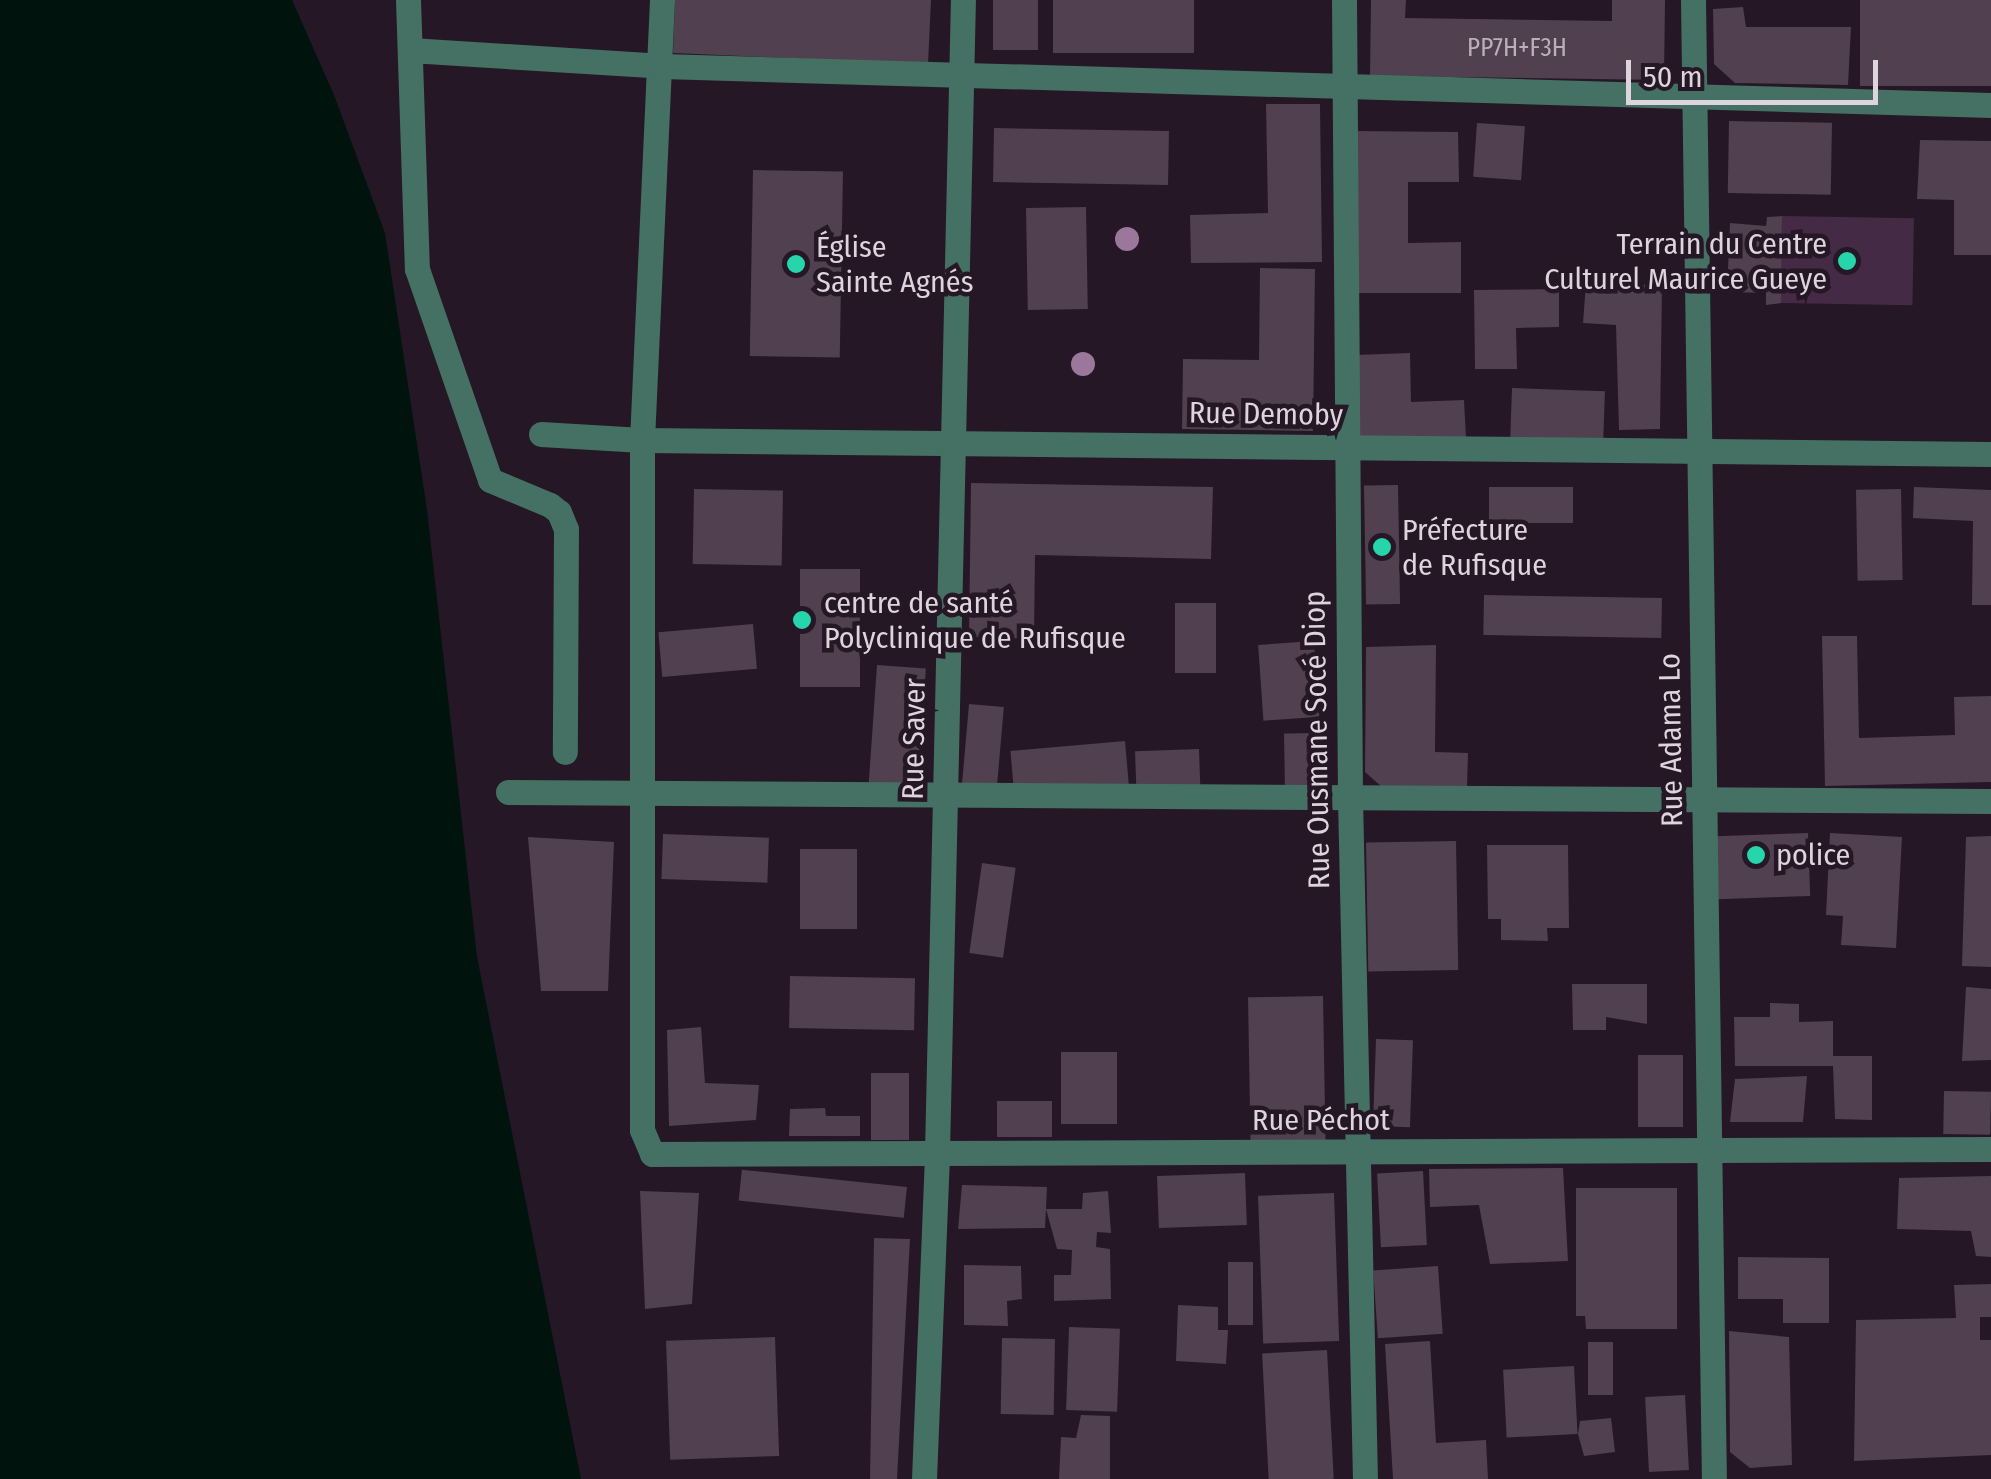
<!DOCTYPE html>
<meta charset="utf-8">
<style>
body{margin:0}
#map{position:relative;width:1991px;height:1479px;overflow:hidden;background:#251725;font-family:"Fira Sans Condensed",sans-serif}
div>[style]{position:absolute}
.green>*{inset:0;background:#452a45;transform-origin:0 0}
.water>*{inset:0;background:#00130c}
.building>*{inset:0;background:#504050;transform-origin:0 0}
.minor>*{height:25px;margin:-12.5px;padding:0 12.5px;transform-origin:12.5px;border-radius:12.5px;background:#447163}
.trees>*{width:24px;height:24px;margin:-12px;border-radius:50%;background:#9b789b}
.dots>*{width:28px;height:28px;translate:-50% -50%;box-sizing:border-box;border:5px solid #251725;border-radius:50%}
span{translate:-50% -50%;white-space:nowrap;text-align:center;line-height:1.15;-webkit-text-stroke:9px #251725;paint-order:stroke}
.number-label{font-size:25px;color:#baafba}
.number-label span{-webkit-text-stroke-width:0}
.poi-label{font-size:30px;color:#ded4dd}
.right{translate:-100% -50%;text-align:right}
.left{translate:0 -50%;text-align:left}
.street-label{font-size:30px;color:#ded4dd}
.scale{position:absolute;left:1626px;top:60px;width:252px;height:45px;box-sizing:border-box;border:5px solid #ded4dd;border-top:0;padding-left:12px;font-size:30px;line-height:35px;white-space:nowrap;color:#ded4dd;-webkit-text-stroke:8px #251725;paint-order:stroke}
</style>
<div id="map">
<div class="green">
<i style="left:1782px;top:216px;width:132px;height:87px;rotate:1deg"></i>
</div>
<div class="water">
<i style="clip-path:polygon(0 0,292px 0,334px 95px,385px 233px,427px 510px,477px 957px,581px 1479px,0 1479px)"></i>
</div>
<div class="building">
<i style="clip-path:polygon(675px 0,931px 0,928px 64px,673px 53px)"></i>
<i style="left:993px;top:0;width:45px;height:50px"></i>
<i style="left:1053px;top:0;width:141px;height:53px"></i>
<i style="clip-path:polygon(1371px 0,1406px 0,1405px 18px,1612px 21px,1612px 0,1665px 0,1664px 80px,1370px 76px)"></i>
<i style="left:1860px;top:0;width:131px;height:86px"></i>
<i style="clip-path:polygon(1743px 7px,1746px 27px,1851px 27px,1848px 85px,1735px 83px,1714px 64px,1713px 9px)"></i>
<i style="clip-path:polygon(1266px 104px,1320px 104px,1322px 262px,1191px 263px,1190px 215px,1268px 213px)"></i>
<i style="left:1729px;top:121px;width:103px;height:72px;rotate:1deg"></i>
<i style="left:1477px;top:123px;width:48px;height:54px;rotate:4deg"></i>
<i style="left:994px;top:128px;width:175px;height:54px;rotate:1deg"></i>
<i style="clip-path:polygon(1353px 131px,1458px 132px,1459px 182px,1408px 182px,1408px 243px,1461px 242px,1461px 293px,1354px 293px)"></i>
<i style="clip-path:polygon(1920px 140px,1991px 141px,1991px 255px,1954px 255px,1954px 200px,1917px 199px)"></i>
<i style="left:753px;top:170px;width:90px;height:186px;rotate:1deg"></i>
<i style="left:1086px;top:207px;width:102px;height:60px;rotate:89deg"></i>
<i style="clip-path:polygon(1782px 216px,1781px 303px,1766px 305px,1766px 293px,1727px 292px,1730px 223px,1766px 226px,1767px 217px)"></i>
<i style="clip-path:polygon(1260px 268px,1315px 269px,1313px 431px,1182px 429px,1183px 359px,1259px 360px)"></i>
<i style="clip-path:polygon(1586px 283px,1662px 285px,1660px 429px,1619px 430px,1616px 325px,1583px 323px)"></i>
<i style="clip-path:polygon(1559px 289px,1559px 327px,1516px 328px,1517px 369px,1475px 369px,1474px 290px)"></i>
<i style="clip-path:polygon(1410px 353px,1411px 402px,1464px 400px,1466px 438px,1359px 441px,1355px 355px)"></i>
<i style="left:1512px;top:388px;width:93px;height:49px;rotate:2deg"></i>
<i style="clip-path:polygon(971px 483px,1213px 487px,1211px 559px,1035px 555px,1034px 639px,969px 637px)"></i>
<i style="left:1398px;top:485px;width:119px;height:34px;rotate:89deg"></i>
<i style="left:1489px;top:487px;width:84px;height:36px"></i>
<i style="clip-path:polygon(1914px 487px,1991px 490px,1991px 605px,1972px 605px,1973px 521px,1913px 518px)"></i>
<i style="left:694px;top:489px;width:89px;height:75px;rotate:1deg"></i>
<i style="left:1901px;top:489px;width:91px;height:45px;rotate:89deg"></i>
<i style="left:800px;top:569px;width:60px;height:118px"></i>
<i style="left:1484px;top:595px;width:178px;height:40px;rotate:1deg"></i>
<i style="left:1175px;top:603px;width:41px;height:70px"></i>
<i style="left:753px;top:624px;width:45px;height:95px;rotate:85deg"></i>
<i style="clip-path:polygon(1822px 636px,1857px 636px,1859px 738px,1955px 735px,1954px 697px,1991px 696px,1991px 782px,1825px 786px)"></i>
<i style="left:1314px;top:641px;width:76px;height:56px;rotate:86deg"></i>
<i style="clip-path:polygon(1436px 645px,1435px 752px,1468px 753px,1467px 787px,1382px 787px,1365px 772px,1366px 647px)"></i>
<i style="left:877px;top:665px;width:49px;height:119px;rotate:4deg"></i>
<i style="left:969px;top:704px;width:35px;height:82px;rotate:5deg"></i>
<i style="left:1316px;top:733px;width:55px;height:32px;rotate:89deg"></i>
<i style="left:1125px;top:741px;width:48px;height:115px;rotate:85deg"></i>
<i style="left:1199px;top:749px;width:37px;height:64px;rotate:88deg"></i>
<i style="left:1808px;top:833px;width:63px;height:92px;rotate:88deg"></i>
<i style="clip-path:polygon(1830px 833px,1902px 837px,1896px 948px,1841px 945px,1843px 916px,1826px 915px)"></i>
<i style="left:663px;top:834px;width:106px;height:45px;rotate:2deg"></i>
<i style="clip-path:polygon(1991px 836px,1991px 967px,1962px 966px,1966px 837px)"></i>
<i style="clip-path:polygon(528px 837px,614px 842px,608px 991px,541px 991px)"></i>
<i style="left:1456px;top:841px;width:129px;height:90px;rotate:89deg"></i>
<i style="clip-path:polygon(1487px 845px,1568px 845px,1569px 928px,1547px 928px,1548px 941px,1501px 940px,1501px 919px,1488px 919px)"></i>
<i style="left:800px;top:849px;width:57px;height:80px"></i>
<i style="left:982px;top:863px;width:34px;height:91px;rotate:8deg"></i>
<i style="left:790px;top:976px;width:125px;height:52px;rotate:1deg"></i>
<i style="clip-path:polygon(1572px 984px,1647px 984px,1647px 1024px,1606px 1017px,1606px 1030px,1573px 1030px)"></i>
<i style="clip-path:polygon(1966px 987px,1991px 989px,1991px 1060px,1962px 1061px)"></i>
<i style="left:1323px;top:996px;width:145px;height:75px;rotate:89deg"></i>
<i style="clip-path:polygon(1770px 1003px,1799px 1004px,1799px 1022px,1833px 1021px,1833px 1056px,1872px 1056px,1872px 1120px,1835px 1119px,1833px 1066px,1735px 1066px,1734px 1017px,1770px 1017px)"></i>
<i style="clip-path:polygon(701px 1027px,705px 1083px,759px 1085px,756px 1120px,669px 1126px,667px 1030px)"></i>
<i style="left:1376px;top:1039px;width:37px;height:87px;rotate:2deg"></i>
<i style="left:1117px;top:1052px;width:72px;height:56px;rotate:90deg"></i>
<i style="left:1638px;top:1055px;width:45px;height:72px"></i>
<i style="left:871px;top:1073px;width:38px;height:67px"></i>
<i style="clip-path:polygon(1807px 1076px,1803px 1122px,1730px 1122px,1735px 1079px)"></i>
<i style="left:1944px;top:1091px;width:47px;height:43px;rotate:1deg"></i>
<i style="left:997px;top:1101px;width:55px;height:36px"></i>
<i style="clip-path:polygon(825px 1108px,826px 1116px,860px 1116px,860px 1136px,789px 1136px,790px 1109px)"></i>
<i style="clip-path:polygon(1563px 1168px,1568px 1261px,1490px 1264px,1479px 1205px,1430px 1207px,1429px 1169px)"></i>
<i style="left:1423px;top:1171px;width:74px;height:46px;rotate:87deg"></i>
<i style="left:1245px;top:1173px;width:52px;height:88px;rotate:88deg"></i>
<i style="clip-path:polygon(1991px 1176px,1991px 1257px,1976px 1256px,1971px 1231px,1897px 1229px,1899px 1178px)"></i>
<i style="clip-path:polygon(962px 1185px,1047px 1187px,1046px 1209px,1082px 1209px,1083px 1193px,1108px 1191px,1111px 1233px,1097px 1232px,1096px 1247px,1110px 1249px,1111px 1299px,1054px 1301px,1054px 1275px,1071px 1275px,1072px 1250px,1057px 1249px,1046px 1209px,1045px 1228px,958px 1229px)"></i>
<i style="left:907px;top:1187px;width:31px;height:166px;rotate:96deg"></i>
<i style="clip-path:polygon(1576px 1188px,1677px 1188px,1677px 1329px,1586px 1329px,1585px 1316px,1576px 1316px)"></i>
<i style="clip-path:polygon(640px 1191px,699px 1193px,692px 1304px,645px 1309px)"></i>
<i style="left:1334px;top:1193px;width:148px;height:76px;rotate:88deg"></i>
<i style="clip-path:polygon(874px 1238px,910px 1239px,897px 1479px,870px 1479px)"></i>
<i style="clip-path:polygon(1738px 1257px,1829px 1258px,1829px 1323px,1783px 1323px,1783px 1299px,1738px 1299px)"></i>
<i style="left:1228px;top:1262px;width:25px;height:63px"></i>
<i style="clip-path:polygon(964px 1265px,1021px 1266px,1022px 1299px,1007px 1301px,1008px 1326px,964px 1325px)"></i>
<i style="left:1438px;top:1266px;width:68px;height:65px;rotate:86deg"></i>
<i style="clip-path:polygon(1991px 1284px,1991px 1317px,1980px 1317px,1980px 1340px,1991px 1340px,1991px 1455px,1854px 1461px,1856px 1320px,1956px 1318px,1954px 1285px)"></i>
<i style="clip-path:polygon(1178px 1305px,1218px 1307px,1218px 1330px,1228px 1330px,1226px 1364px,1176px 1361px)"></i>
<i style="left:1069px;top:1327px;width:51px;height:83px;rotate:2deg"></i>
<i style="clip-path:polygon(1729px 1331px,1789px 1337px,1792px 1465px,1750px 1468px,1730px 1452px)"></i>
<i style="left:775px;top:1337px;width:119px;height:109px;rotate:88deg"></i>
<i style="left:1002px;top:1338px;width:53px;height:76px;rotate:1deg"></i>
<i style="clip-path:polygon(1430px 1341px,1436px 1443px,1486px 1440px,1488px 1479px,1393px 1479px,1385px 1344px)"></i>
<i style="left:1588px;top:1342px;width:25px;height:53px"></i>
<i style="left:1327px;top:1350px;width:129px;height:65px;rotate:87deg"></i>
<i style="left:1574px;top:1366px;width:68px;height:71px;rotate:87deg"></i>
<i style="left:1685px;top:1395px;width:75px;height:40px;rotate:87deg"></i>
<i style="clip-path:polygon(1081px 1415px,1110px 1416px,1110px 1479px,1059px 1479px,1061px 1437px,1076px 1438px)"></i>
<i style="clip-path:polygon(1611px 1418px,1615px 1452px,1584px 1456px,1578px 1434px,1580px 1421px)"></i>
</div>
<div class="minor">
<i style="left:408px;top:0;width:269px;rotate:88.1deg"></i>
<i style="left:417px;top:269px;width:223px;rotate:70.9deg"></i>
<i style="left:490px;top:480px;width:65px;rotate:22.6deg"></i>
<i style="left:550px;top:505px;width:11px;rotate:38deg"></i>
<i style="left:559px;top:512px;width:18px;rotate:68deg"></i>
<i style="left:566px;top:529px;width:223px;rotate:90.3deg"></i>
<i style="left:662px;top:0;width:440px;rotate:92.6deg"></i>
<i style="left:642px;top:440px;width:690px;rotate:90deg"></i>
<i style="left:642px;top:1130px;width:26px;rotate:67deg"></i>
<i style="left:652px;top:1154px;width:1339px;rotate:-0.21deg"></i>
<i style="left:1344px;top:0;width:798px;rotate:89.57deg"></i>
<i style="left:1350px;top:798px;width:681px;rotate:88.74deg"></i>
<i style="left:1693px;top:0;width:1479px;rotate:89.19deg"></i>
<i style="left:410px;top:50px;width:253px;rotate:3.6deg"></i>
<i style="left:662px;top:66px;width:1330px;rotate:1.68deg"></i>
<i style="left:541px;top:434px;width:101px;rotate:3.4deg"></i>
<i style="left:642px;top:440px;width:1349px;rotate:0.59deg"></i>
<i style="left:508px;top:792px;width:1483px;rotate:0.35deg"></i>
<i style="left:924px;top:1479px;width:327px;rotate:-87.7deg"></i>
<i style="left:937px;top:1152px;width:1152px;rotate:-88.71deg"></i>
</div>
<div class="trees">
<i style="left:1127px;top:239px"></i>
<i style="left:1083px;top:364px"></i>
</div>
<div class="dots">
<i style="left:1847px;top:261px;background:#27d5ad"></i>
<i style="left:796px;top:264px;background:#27d5ad"></i>
<i style="left:1382px;top:547px;background:#27d5ad"></i>
<i style="left:802px;top:620px;background:#27d5ad"></i>
<i style="left:1756px;top:855px;background:#27d5ad"></i>
</div>
<div class="number-label">
<span style="left:1517px;top:48px">PP7H+F3H</span>
</div>
<div class="poi-label">
<span class="right" style="left:1827px;top:261px">Terrain du Centre<br>Culturel Maurice Gueye</span>
<span class="left" style="left:816px;top:264px">Église<br>Sainte Agnés</span>
<span class="left" style="left:1402px;top:547px">Préfecture<br>de Rufisque</span>
<span class="left" style="left:824px;top:620px">centre de santé<br>Polyclinique de Rufisque</span>
<span class="left" style="left:1776px;top:855px">police</span>
</div>
<div class="street-label">
<span style="left:1266px;top:414px;rotate:1deg">Rue Demoby</span>
<span style="left:914px;top:739px;rotate:-89deg">Rue Saver</span>
<span style="left:1317px;top:740px;rotate:-91deg">Rue Ousmane Socé Diop</span>
<span style="left:1671px;top:740px;rotate:-91deg">Rue Adama Lo</span>
<span style="left:1321px;top:1120px">Rue Péchot</span>
</div>
<div class="scale">50 m</div>
</div>
